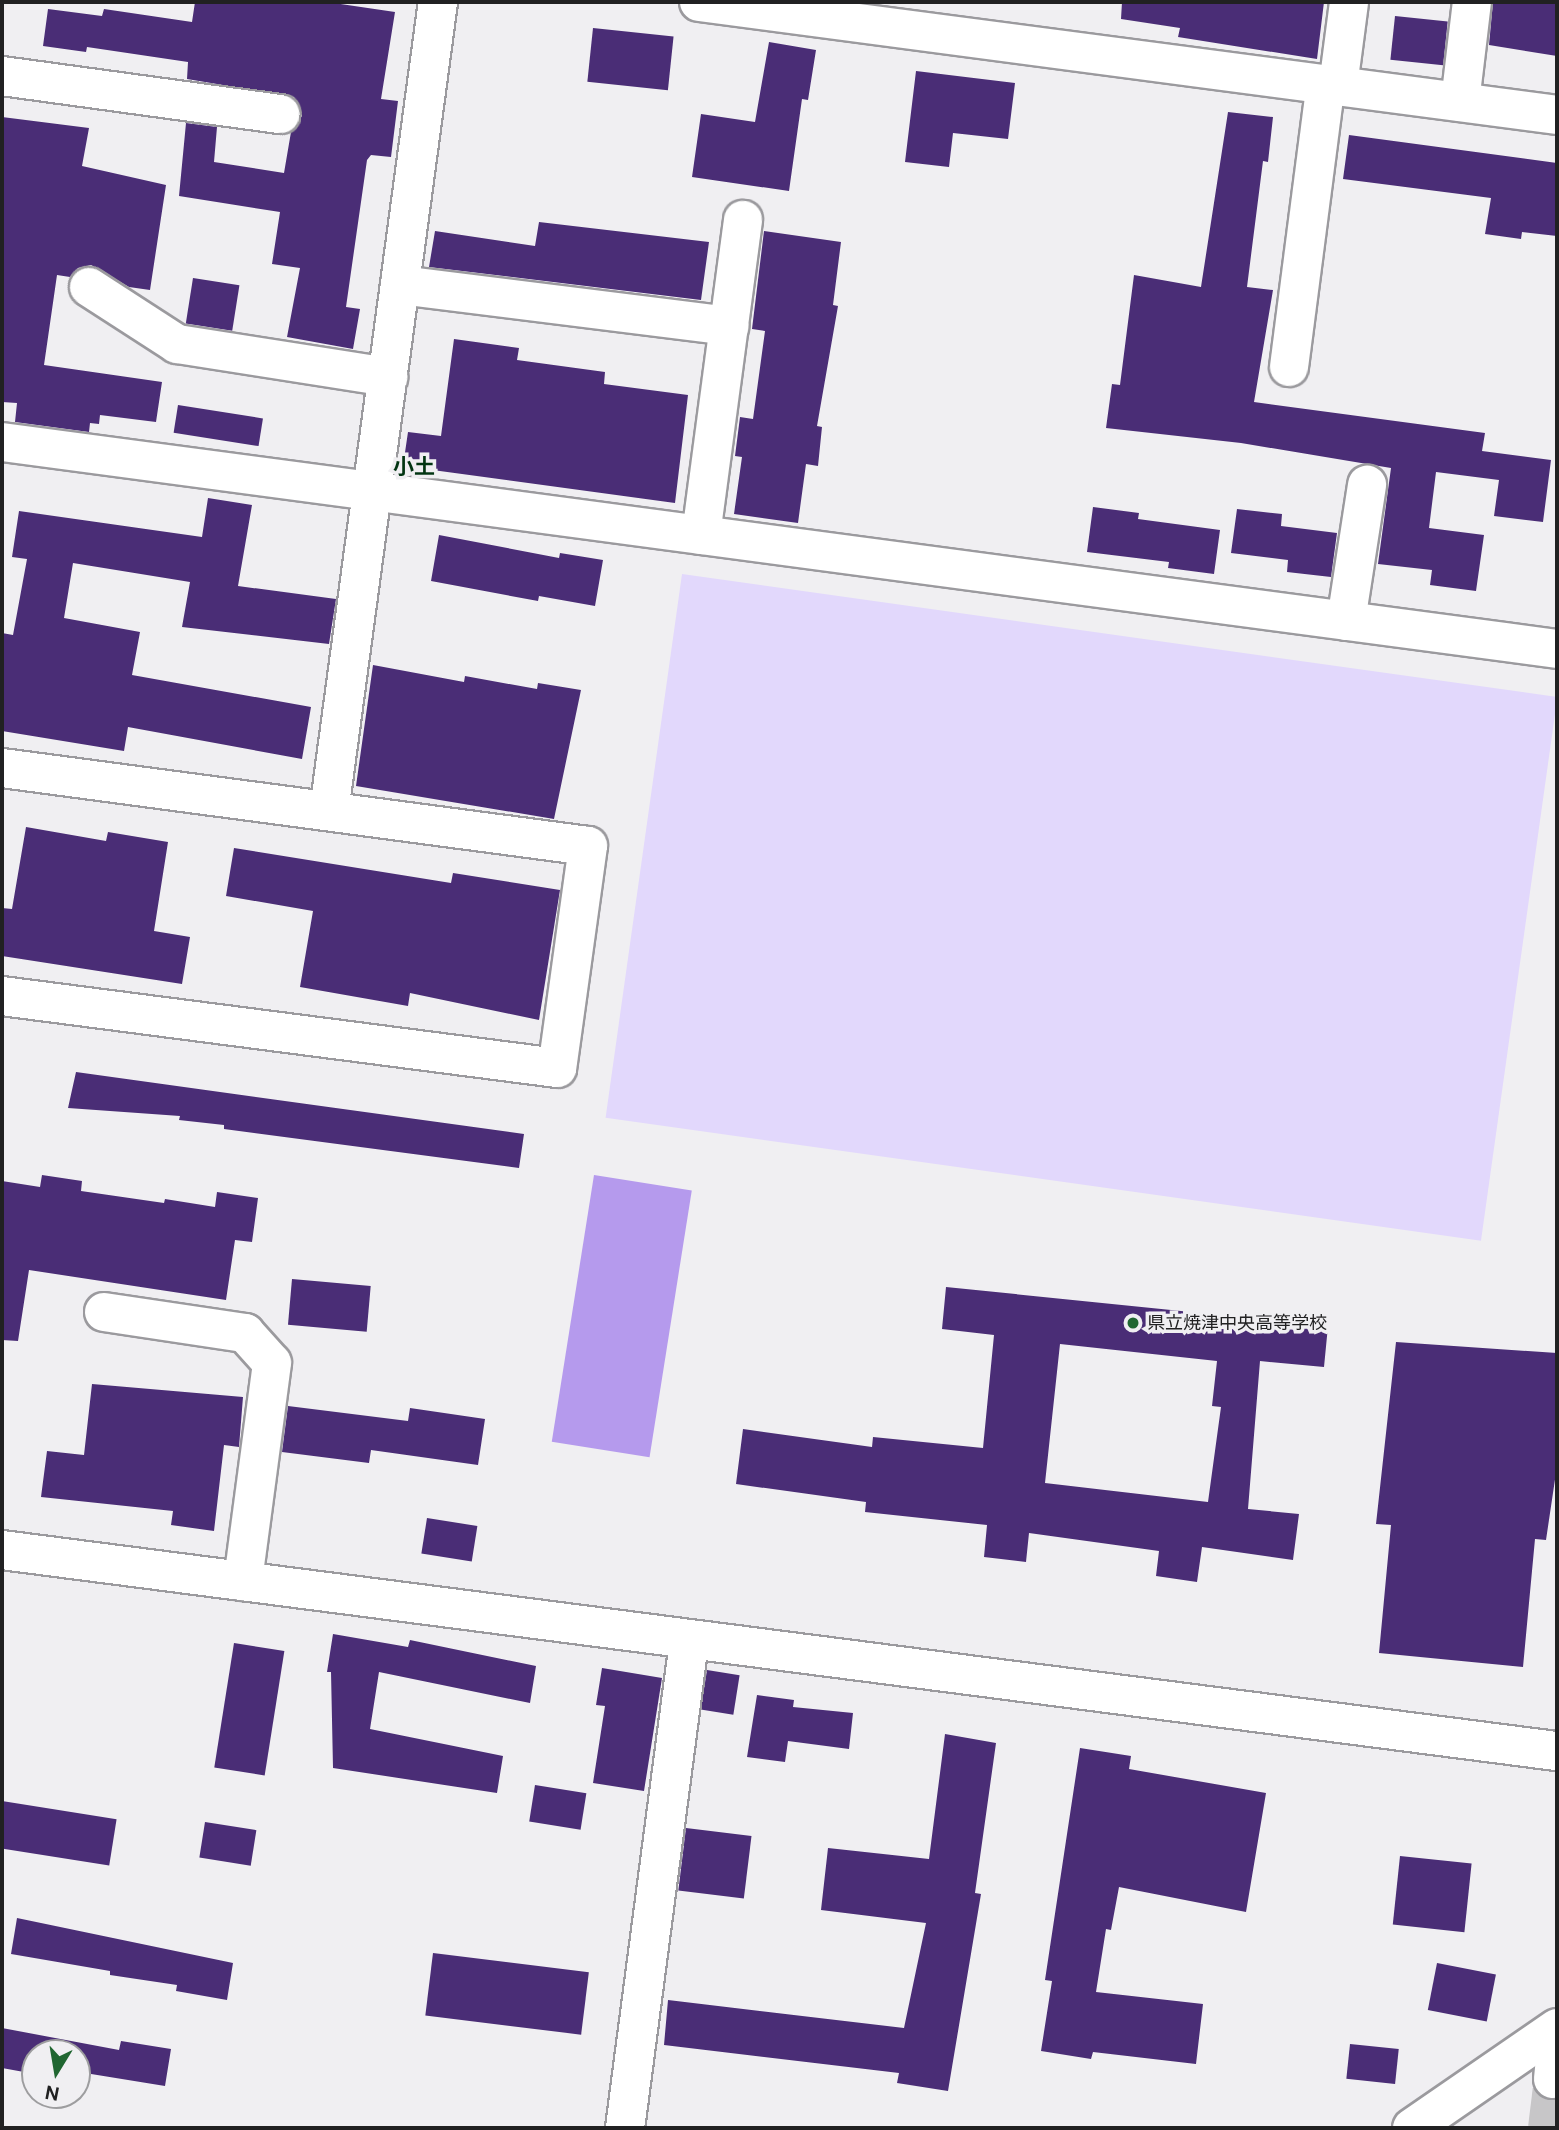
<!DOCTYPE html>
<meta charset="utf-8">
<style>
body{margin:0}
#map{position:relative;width:1559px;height:2130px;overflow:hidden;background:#f0eff2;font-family:"DM Sans","Noto Sans JP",sans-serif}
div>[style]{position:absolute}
.green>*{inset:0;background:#e2d8fc;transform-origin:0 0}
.water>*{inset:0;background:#b59aed;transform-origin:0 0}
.building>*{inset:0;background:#4a2d76;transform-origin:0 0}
.minor-tunnel>*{height:38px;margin-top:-19px;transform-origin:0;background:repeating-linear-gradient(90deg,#c7c6c8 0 38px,transparent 0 57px)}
.roads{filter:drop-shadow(2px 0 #9b9a9e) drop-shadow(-2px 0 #9b9a9e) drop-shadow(0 2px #9b9a9e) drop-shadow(0 -2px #9b9a9e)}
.minor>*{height:38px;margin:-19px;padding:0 19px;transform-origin:19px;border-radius:19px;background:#fff}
.dots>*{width:19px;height:19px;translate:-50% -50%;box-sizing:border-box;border:4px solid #f0eff2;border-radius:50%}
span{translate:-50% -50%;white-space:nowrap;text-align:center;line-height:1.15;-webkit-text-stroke:7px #f0eff2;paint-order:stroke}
.poi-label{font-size:18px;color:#212122}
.left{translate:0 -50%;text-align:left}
.quarter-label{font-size:21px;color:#023512;font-weight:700}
.frame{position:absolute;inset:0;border:4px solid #212122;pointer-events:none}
.north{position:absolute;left:21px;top:2039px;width:70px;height:70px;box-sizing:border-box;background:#f0eff2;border:2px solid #9d9d9f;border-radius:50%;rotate:191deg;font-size:19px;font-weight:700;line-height:28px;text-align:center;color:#212122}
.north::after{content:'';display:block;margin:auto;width:24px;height:32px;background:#206631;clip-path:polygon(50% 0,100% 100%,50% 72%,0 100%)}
</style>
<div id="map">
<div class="green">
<i style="left:682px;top:574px;width:884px;height:549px;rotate:8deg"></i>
</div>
<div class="water">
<i style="left:594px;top:1175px;width:99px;height:270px;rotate:9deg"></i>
</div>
<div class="building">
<i style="clip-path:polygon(195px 2px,327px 2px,395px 12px,381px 99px,398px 101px,391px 157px,371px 155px,367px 160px,346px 307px,360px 309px,353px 349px,287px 337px,300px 268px,272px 264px,280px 212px,179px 196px,186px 123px,217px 127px,214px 162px,284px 173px,291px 132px,302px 116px,294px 97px,187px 79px,188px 62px,87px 47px,86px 52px,43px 46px,48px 9px,102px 16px,104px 9px,192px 22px)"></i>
<i style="clip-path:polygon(1122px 2px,1324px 2px,1317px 59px,1178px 37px,1180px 28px,1121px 19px)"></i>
<i style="clip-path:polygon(1493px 2px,1557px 2px,1557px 56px,1489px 45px)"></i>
<i style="left:1395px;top:16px;width:53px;height:44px;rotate:6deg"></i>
<i style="left:593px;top:28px;width:81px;height:54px;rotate:6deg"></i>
<i style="clip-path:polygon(769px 42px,816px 50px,808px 100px,802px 99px,789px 191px,692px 177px,701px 114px,755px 122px)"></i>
<i style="clip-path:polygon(916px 71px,1015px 83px,1008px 139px,953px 133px,949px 167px,905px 162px)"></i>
<i style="clip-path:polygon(1228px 112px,1273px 117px,1268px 162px,1263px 161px,1247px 287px,1273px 290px,1254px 402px,1485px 433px,1482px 451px,1551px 460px,1543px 522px,1494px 516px,1499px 480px,1436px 472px,1429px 528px,1484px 535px,1476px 591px,1430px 585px,1432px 570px,1378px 564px,1391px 468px,1241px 443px,1106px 428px,1112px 384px,1120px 385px,1134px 275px,1201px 287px)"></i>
<i style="clip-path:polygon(2px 117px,89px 128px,82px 166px,166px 185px,150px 290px,129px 287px,91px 265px,78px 268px,70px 277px,57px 275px,44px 365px,162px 382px,156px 422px,100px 415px,99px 424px,90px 423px,89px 432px,15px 422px,17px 403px,2px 402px)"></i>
<i style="clip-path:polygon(1349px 135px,1557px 163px,1557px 236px,1522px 232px,1521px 239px,1485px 234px,1491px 198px,1343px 179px)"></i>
<i style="clip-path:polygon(539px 222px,709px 242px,701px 300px,429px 267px,435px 231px,535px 246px)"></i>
<i style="clip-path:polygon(764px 231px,841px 242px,833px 305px,838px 306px,817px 426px,822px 427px,818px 466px,806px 464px,798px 523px,734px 514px,742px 457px,735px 456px,740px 417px,753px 419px,765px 331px,752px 329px)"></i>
<i style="left:193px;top:278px;width:47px;height:46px;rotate:9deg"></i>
<i style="clip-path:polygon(454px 339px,519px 348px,517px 360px,605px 372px,604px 384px,688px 395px,675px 503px,403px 466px,408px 432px,441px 436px)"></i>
<i style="left:178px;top:405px;width:86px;height:28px;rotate:9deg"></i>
<i style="clip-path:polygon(208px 498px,252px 505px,238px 586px,336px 599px,329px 644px,182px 627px,190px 582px,73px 563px,64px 618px,140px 632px,132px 675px,311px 707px,302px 759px,128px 727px,124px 751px,2px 731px,2px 633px,13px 635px,27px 559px,12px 557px,19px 511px,202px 537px)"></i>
<i style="clip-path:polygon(1093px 507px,1139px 513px,1138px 519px,1220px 530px,1214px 574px,1168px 568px,1169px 562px,1087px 552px)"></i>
<i style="clip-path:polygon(1237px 509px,1282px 514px,1281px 526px,1337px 533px,1331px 577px,1287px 572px,1288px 560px,1231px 553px)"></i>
<i style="clip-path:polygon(439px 535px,559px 558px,560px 553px,603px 560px,595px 606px,539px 596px,538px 601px,431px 581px)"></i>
<i style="clip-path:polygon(373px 665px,464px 682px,465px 676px,537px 689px,538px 683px,581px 690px,554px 819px,356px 786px)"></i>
<i style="clip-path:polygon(26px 827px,106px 841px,108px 832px,168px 842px,154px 931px,190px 937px,182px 984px,2px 956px,2px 908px,12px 909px)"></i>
<i style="clip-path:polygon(234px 848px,451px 883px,453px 873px,560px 890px,539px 1020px,410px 993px,408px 1006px,300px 987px,313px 911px,226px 896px)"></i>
<i style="clip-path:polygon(76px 1072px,524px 1134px,519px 1168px,224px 1129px,224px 1125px,179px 1120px,180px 1116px,68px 1108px)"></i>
<i style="clip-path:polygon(42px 1175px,82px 1181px,81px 1191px,164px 1203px,165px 1199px,215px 1207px,217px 1192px,258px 1198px,252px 1242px,235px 1240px,226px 1300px,29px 1270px,18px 1341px,2px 1340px,2px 1181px,40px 1187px)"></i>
<i style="left:292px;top:1279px;width:79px;height:46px;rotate:5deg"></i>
<i style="clip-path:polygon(evenodd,946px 1287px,1328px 1326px,1324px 1367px,1260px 1361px,1248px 1509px,1299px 1514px,1293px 1560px,1202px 1547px,1197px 1582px,1156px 1576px,1159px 1551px,1029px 1533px,1026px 1562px,984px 1557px,987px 1525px,865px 1512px,866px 1502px,736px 1484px,743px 1429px,872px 1447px,873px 1437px,983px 1448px,994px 1335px,942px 1329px,946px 1287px,1060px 1344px,1217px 1361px,1212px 1406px,1221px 1407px,1208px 1502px,1045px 1483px,1060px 1344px)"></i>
<i style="clip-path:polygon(1396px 1342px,1557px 1353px,1557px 1466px,1546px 1540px,1535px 1539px,1523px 1667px,1379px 1653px,1391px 1525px,1376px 1524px)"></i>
<i style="clip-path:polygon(92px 1384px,243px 1397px,239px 1447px,224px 1445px,214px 1531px,171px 1525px,173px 1511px,41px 1497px,47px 1451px,84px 1455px)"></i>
<i style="clip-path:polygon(288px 1406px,408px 1421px,410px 1408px,485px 1419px,478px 1465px,371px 1450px,369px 1463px,282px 1452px)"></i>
<i style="left:427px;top:1518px;width:51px;height:36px;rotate:9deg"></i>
<i style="clip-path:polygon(333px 1634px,408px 1647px,410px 1640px,536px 1666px,530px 1703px,379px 1672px,370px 1729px,503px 1756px,497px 1793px,333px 1768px,331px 1672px,327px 1672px)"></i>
<i style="left:234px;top:1643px;width:51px;height:126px;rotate:9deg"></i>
<i style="clip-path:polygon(602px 1668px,662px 1678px,644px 1791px,593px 1783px,605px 1706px,596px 1705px)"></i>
<i style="left:707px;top:1670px;width:33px;height:40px;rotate:9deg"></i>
<i style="clip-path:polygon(757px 1695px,794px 1700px,793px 1707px,853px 1713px,849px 1749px,788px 1741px,785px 1762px,747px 1757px)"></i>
<i style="clip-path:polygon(945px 1734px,996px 1743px,975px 1893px,981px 1894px,948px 2091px,897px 2083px,899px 2073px,664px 2045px,668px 2000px,904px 2028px,926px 1923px,821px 1910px,828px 1848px,929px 1859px)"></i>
<i style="clip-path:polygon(1080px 1748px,1131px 1756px,1129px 1769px,1266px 1793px,1246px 1912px,1119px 1887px,1111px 1930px,1106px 1929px,1096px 1992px,1203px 2004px,1196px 2064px,1093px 2052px,1091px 2059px,1041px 2051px,1052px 1981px,1045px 1980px)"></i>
<i style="left:535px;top:1785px;width:52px;height:37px;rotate:9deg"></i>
<i style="left:2px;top:1801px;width:116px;height:47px;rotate:9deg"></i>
<i style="left:205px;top:1822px;width:52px;height:36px;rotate:9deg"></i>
<i style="left:686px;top:1828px;width:66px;height:63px;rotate:7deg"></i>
<i style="left:1400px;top:1856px;width:72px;height:69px;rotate:6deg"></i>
<i style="clip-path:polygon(17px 1918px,233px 1963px,227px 2000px,176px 1991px,177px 1985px,110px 1975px,110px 1971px,11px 1954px)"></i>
<i style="left:433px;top:1953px;width:157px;height:63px;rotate:7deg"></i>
<i style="left:1437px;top:1963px;width:60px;height:48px;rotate:11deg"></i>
<i style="clip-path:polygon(2px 2028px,119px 2050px,121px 2041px,171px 2049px,165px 2086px,85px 2073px,83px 2082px,77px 2081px,77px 2053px,35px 2053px,35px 2074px,2px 2068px)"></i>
<i style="left:1350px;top:2044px;width:49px;height:35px;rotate:6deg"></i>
</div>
<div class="minor-tunnel">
<i style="left:1547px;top:2128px;width:49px;rotate:-83deg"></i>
</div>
<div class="roads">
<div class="minor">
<i style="left:699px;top:2px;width:865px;rotate:7.5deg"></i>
<i style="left:2px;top:76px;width:281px;rotate:7.8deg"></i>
<i style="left:1338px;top:86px;width:85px;rotate:-82.5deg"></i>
<i style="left:1460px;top:102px;width:101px;rotate:-83.2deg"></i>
<i style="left:400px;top:285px;width:332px;rotate:7.1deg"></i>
<i style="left:89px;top:287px;width:105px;rotate:32.9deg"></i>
<i style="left:177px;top:344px;width:214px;rotate:8.9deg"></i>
<i style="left:1289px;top:367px;width:285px;rotate:-82.6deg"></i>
<i style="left:2px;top:442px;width:1569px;rotate:7.58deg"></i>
<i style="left:701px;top:535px;width:318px;rotate:-82.4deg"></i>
<i style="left:1346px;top:621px;width:138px;rotate:-81.2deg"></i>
<i style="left:2px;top:768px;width:591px;rotate:7.58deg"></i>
<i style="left:588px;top:846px;width:224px;rotate:97.9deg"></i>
<i style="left:557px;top:1068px;width:560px;rotate:-172.61deg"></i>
<i style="left:329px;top:811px;width:816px;rotate:-82.33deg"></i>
<i style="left:104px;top:1312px;width:143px;rotate:8.5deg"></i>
<i style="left:245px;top:1333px;width:40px;rotate:48deg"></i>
<i style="left:272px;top:1363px;width:220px;rotate:97.6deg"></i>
<i style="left:2px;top:1550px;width:1568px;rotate:7.37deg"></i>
<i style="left:1553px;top:2079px;width:40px;rotate:-84.3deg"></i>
<i style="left:625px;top:2128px;width:493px;rotate:-82.5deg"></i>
<i style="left:1412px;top:2128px;width:176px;rotate:-34.6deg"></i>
</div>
</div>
<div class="dots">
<i style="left:1133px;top:1323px;background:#206631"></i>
</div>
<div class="poi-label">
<span class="left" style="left:1147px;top:1323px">県立焼津中央高等学校</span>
</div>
<div class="quarter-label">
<span style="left:414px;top:467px">小土</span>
</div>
<div class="frame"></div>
<div class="north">N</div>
</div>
